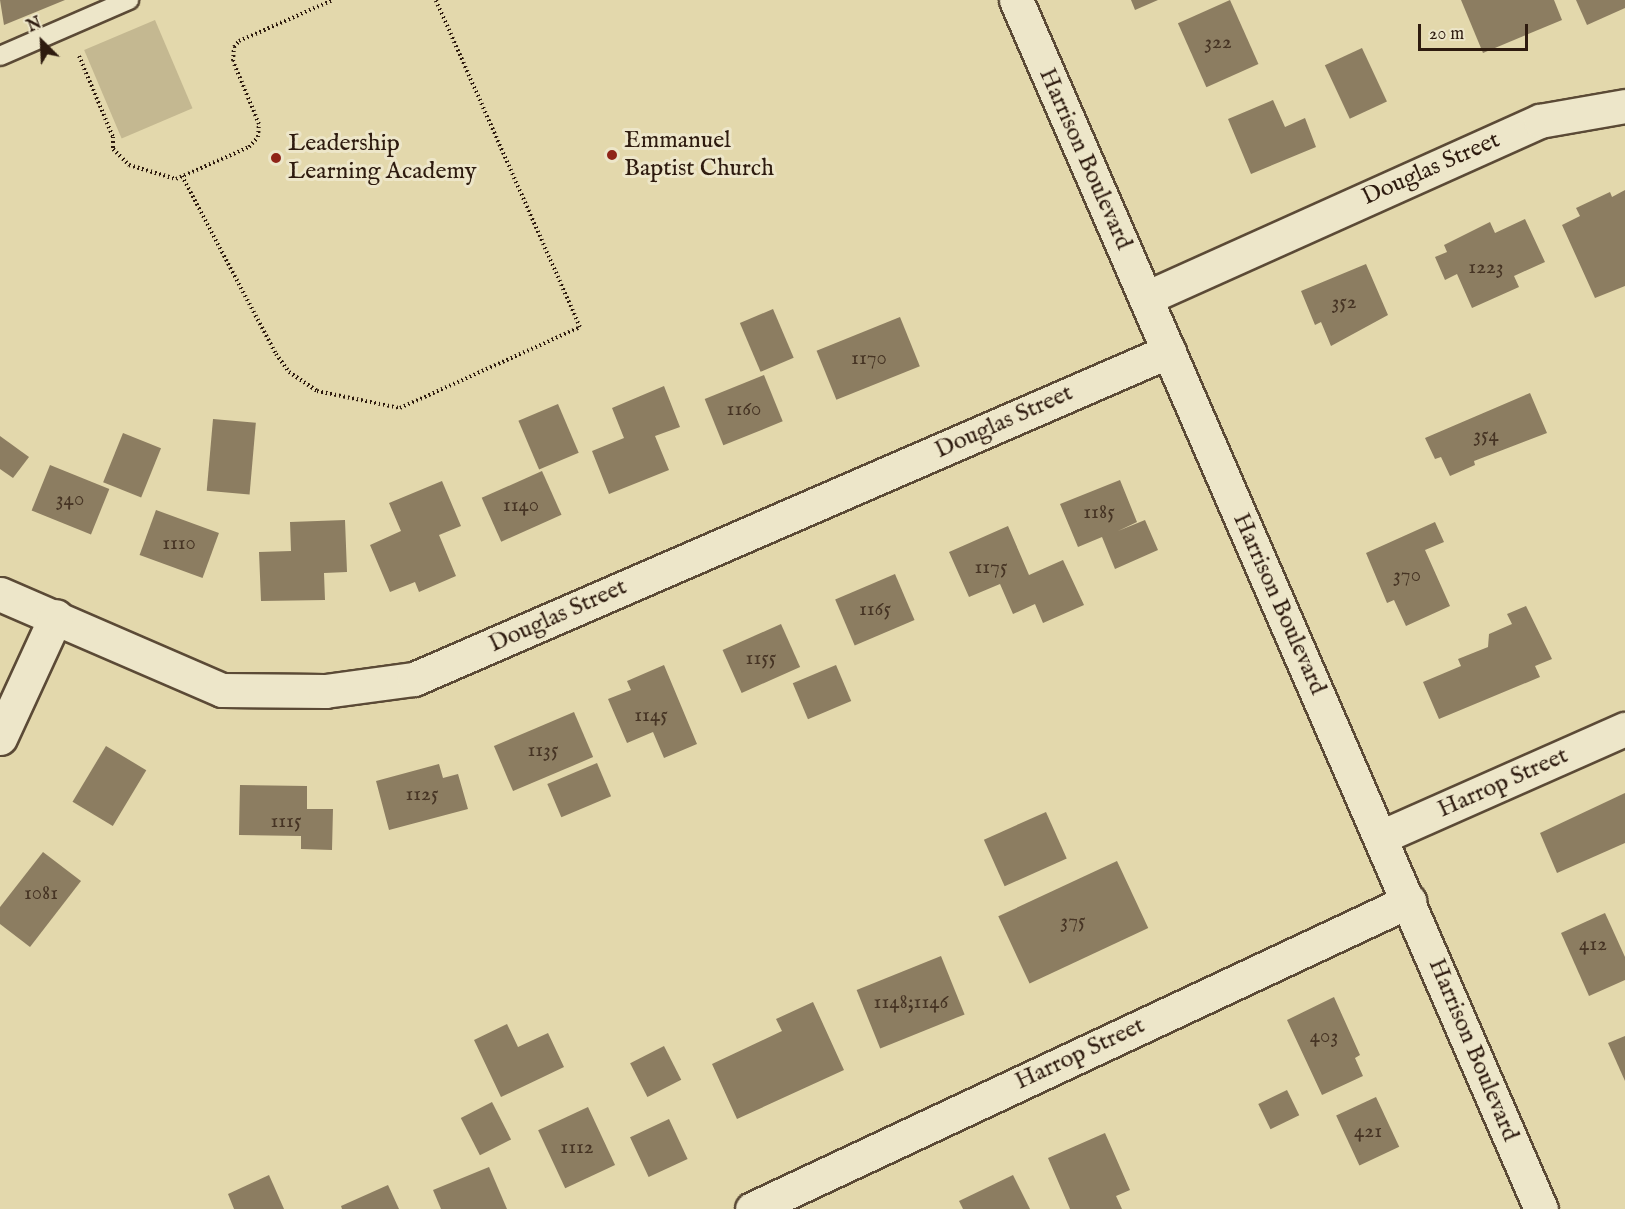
<!DOCTYPE html>
<style>
body{margin:0}
#map{position:relative;width:1625px;height:1209px;overflow:hidden;background:#e3d8ac;font-family:"IM FELL English",serif}
div>[style]{position:absolute}
.green>*{inset:0;background:#c4b891;transform-origin:0 0}
.building>*{inset:0;background:#8c7d61;transform-origin:0 0}
.path>*{height:4px;margin-top:-2px;transform-origin:0;background:repeating-linear-gradient(90deg,#2e1b0f 0 1.5px,transparent 0 4.5px)}
.roads{filter:drop-shadow(2px 0 #5b4a36) drop-shadow(-2px 0 #5b4a36) drop-shadow(0 2px #5b4a36) drop-shadow(0 -2px #5b4a36)}
.lane>*{height:18px;margin:-9px;padding:0 9px;transform-origin:9px;border-radius:9px;background:#ede6c9}
.street>*{height:33px;margin:-16.5px;padding:0 16.5px;transform-origin:16.5px;border-radius:16.5px;background:#ede6c9}
.secondary>*{height:33px;margin:-16.5px;padding:0 16.5px;transform-origin:16.5px;border-radius:16.5px;background:#ede6c9}
.dots>*{width:16px;height:16px;translate:-50% -50%;box-sizing:border-box;border:3px solid #ede6c9;border-radius:50%}
span{translate:-50% -50%;white-space:nowrap;text-align:center;line-height:1.15;-webkit-text-stroke:6px #ede6c9;paint-order:stroke}
.number-label{font-size:21px;color:#463424}
.number-label span{-webkit-text-stroke-width:0}
.poi-label{font-size:24px;color:#2e1b0f}
.left{translate:0 -50%;text-align:left}
.street-label{font-size:24px;color:#2e1b0f}
.north{position:absolute;left:12px;top:12px;width:60px;height:60px;-webkit-text-stroke:4px #ede6c9;paint-order:stroke;rotate:336deg;font-size:16px;font-weight:700;line-height:24px;text-align:center;color:#2e1b0f}
.north::after{content:'';display:block;margin:auto;width:21px;height:27px;background:#2e1b0f;clip-path:polygon(50% 0,100% 100%,50% 72%,0 100%)}
.scale{position:absolute;left:1418px;top:24px;width:110px;height:27px;box-sizing:border-box;border:3px solid #2e1b0f;border-top:0;padding-left:8px;font-size:18px;line-height:21px;white-space:nowrap;color:#2e1b0f;-webkit-text-stroke:4px #ede6c9;paint-order:stroke}
</style>
<div id="map">
<div class="green">
<i style="left:155px;top:20px;width:96px;height:77px;rotate:67deg"></i>
</div>
<div class="building">
<i style="clip-path:polygon(0 0,65px 0,4px 25px)"></i>
<i style="clip-path:polygon(1131px 0,1158px 0,1135px 10px)"></i>
<i style="left:1230px;top:0;width:70px;height:57px;rotate:66deg"></i>
<i style="clip-path:polygon(1461px 0,1554px 0,1562px 20px,1483px 53px)"></i>
<i style="clip-path:polygon(1576px 0,1625px 0,1625px 8px,1587px 25px)"></i>
<i style="left:1362px;top:48px;width:59px;height:41px;rotate:65deg"></i>
<i style="clip-path:polygon(1273px 100px,1285px 127px,1305px 118px,1316px 147px,1251px 174px,1228px 119px)"></i>
<i style="clip-path:polygon(1625px 190px,1625px 286px,1595px 298px,1562px 225px,1580px 216px,1576px 208px,1610px 192px,1612px 197px)"></i>
<i style="clip-path:polygon(1525px 219px,1545px 262px,1514px 276px,1519px 287px,1472px 308px,1457px 274px,1445px 280px,1435px 257px,1447px 252px,1444px 245px,1490px 222px,1495px 233px)"></i>
<i style="clip-path:polygon(1366px 264px,1388px 315px,1331px 346px,1321px 322px,1315px 325px,1301px 291px)"></i>
<i style="left:773px;top:309px;width:53px;height:36px;rotate:67deg"></i>
<i style="left:900px;top:317px;width:53px;height:90px;rotate:68deg"></i>
<i style="left:764px;top:375px;width:50px;height:64px;rotate:68deg"></i>
<i style="clip-path:polygon(664px 386px,680px 427px,655px 436px,669px 470px,609px 494px,592px 451px,624px 438px,612px 408px)"></i>
<i style="clip-path:polygon(1530px 393px,1547px 433px,1474px 461px,1475px 465px,1450px 476px,1441px 457px,1435px 459px,1425px 438px)"></i>
<i style="left:558px;top:404px;width:53px;height:43px;rotate:67deg"></i>
<i style="left:213px;top:419px;width:43px;height:72px;rotate:5deg"></i>
<i style="left:123px;top:433px;width:41px;height:53px;rotate:22deg"></i>
<i style="clip-path:polygon(0 436px,29px 457px,13px 478px,0 469px)"></i>
<i style="left:50px;top:465px;width:64px;height:49px;rotate:22deg"></i>
<i style="left:542px;top:471px;width:48px;height:66px;rotate:66deg"></i>
<i style="clip-path:polygon(1120px 480px,1137px 522px,1118px 531px,1145px 520px,1158px 550px,1115px 569px,1102px 537px,1078px 547px,1060px 504px)"></i>
<i style="clip-path:polygon(442px 481px,461px 526px,439px 535px,456px 576px,419px 592px,415px 582px,390px 592px,370px 545px,401px 531px,389px 503px)"></i>
<i style="left:156px;top:510px;width:67px;height:48px;rotate:20deg"></i>
<i style="clip-path:polygon(345px 520px,347px 572px,324px 573px,325px 600px,261px 601px,259px 552px,291px 551px,290px 522px)"></i>
<i style="clip-path:polygon(1435px 522px,1444px 542px,1425px 550px,1450px 606px,1406px 626px,1394px 600px,1387px 603px,1366px 553px)"></i>
<i style="clip-path:polygon(1008px 526px,1029px 575px,1063px 560px,1084px 605px,1043px 623px,1035px 604px,1013px 614px,1000px 584px,969px 597px,949px 552px)"></i>
<i style="left:895px;top:574px;width:50px;height:65px;rotate:67deg"></i>
<i style="clip-path:polygon(1526px 606px,1552px 659px,1535px 666px,1540px 677px,1439px 719px,1423px 682px,1461px 666px,1458px 659px,1488px 647px,1489px 634px,1512px 624px,1507px 614px)"></i>
<i style="left:781px;top:624px;width:47px;height:64px;rotate:66deg"></i>
<i style="clip-path:polygon(664px 665px,697px 744px,664px 758px,653px 732px,627px 743px,608px 699px,631px 690px,627px 681px)"></i>
<i style="left:836px;top:665px;width:39px;height:47px;rotate:67deg"></i>
<i style="left:574px;top:712px;width:49px;height:87px;rotate:67deg"></i>
<i style="left:106px;top:746px;width:47px;height:65px;rotate:31deg"></i>
<i style="left:597px;top:763px;width:36px;height:54px;rotate:67deg"></i>
<i style="clip-path:polygon(439px 764px,443px 778px,458px 774px,468px 809px,389px 830px,376px 781px)"></i>
<i style="clip-path:polygon(240px 785px,307px 786px,307px 809px,333px 809px,332px 850px,301px 849px,301px 836px,239px 835px)"></i>
<i style="clip-path:polygon(1625px 793px,1625px 843px,1557px 873px,1540px 833px)"></i>
<i style="left:1046px;top:812px;width:51px;height:68px;rotate:66deg"></i>
<i style="clip-path:polygon(43px 852px,81px 881px,30px 947px,0 924px,0 907px)"></i>
<i style="left:1117px;top:861px;width:74px;height:131px;rotate:65deg"></i>
<i style="clip-path:polygon(1605px 913px,1625px 957px,1625px 980px,1589px 996px,1561px 933px)"></i>
<i style="left:941px;top:956px;width:63px;height:91px;rotate:68deg"></i>
<i style="clip-path:polygon(1334px 997px,1360px 1055px,1355px 1058px,1363px 1076px,1322px 1095px,1287px 1020px)"></i>
<i style="clip-path:polygon(813px 1002px,844px 1070px,737px 1119px,712px 1064px,782px 1031px,776px 1019px)"></i>
<i style="clip-path:polygon(507px 1024px,518px 1047px,548px 1033px,564px 1067px,501px 1097px,474px 1040px)"></i>
<i style="clip-path:polygon(1625px 1036px,1625px 1081px,1608px 1043px)"></i>
<i style="left:664px;top:1046px;width:38px;height:38px;rotate:63deg"></i>
<i style="left:1287px;top:1090px;width:28px;height:32px;rotate:64deg"></i>
<i style="left:1376px;top:1097px;width:55px;height:44px;rotate:65deg"></i>
<i style="left:492px;top:1102px;width:42px;height:35px;rotate:63deg"></i>
<i style="left:588px;top:1107px;width:64px;height:55px;rotate:65deg"></i>
<i style="left:669px;top:1119px;width:44px;height:43px;rotate:65deg"></i>
<i style="clip-path:polygon(1105px 1133px,1130px 1190px,1116px 1196px,1122px 1209px,1070px 1209px,1048px 1158px)"></i>
<i style="clip-path:polygon(489px 1167px,507px 1209px,441px 1209px,433px 1190px)"></i>
<i style="clip-path:polygon(269px 1175px,284px 1209px,234px 1209px,228px 1194px)"></i>
<i style="clip-path:polygon(1013px 1175px,1030px 1209px,963px 1209px,959px 1201px)"></i>
<i style="clip-path:polygon(388px 1185px,399px 1209px,342px 1209px,341px 1206px)"></i>
</div>
<div class="path">
<i style="left:79px;top:56px;width:88px;rotate:67.2deg"></i>
<i style="left:113px;top:137px;width:12px;rotate:90deg"></i>
<i style="left:113px;top:149px;width:23px;rotate:45deg"></i>
<i style="left:129px;top:165px;width:49px;rotate:16.6deg"></i>
<i style="left:176px;top:179px;width:80px;rotate:-23.7deg"></i>
<i style="left:249px;top:147px;width:13px;rotate:-48deg"></i>
<i style="left:258px;top:137px;width:13px;rotate:-86deg"></i>
<i style="left:259px;top:124px;width:68px;rotate:-112.4deg"></i>
<i style="left:233px;top:61px;width:14px;rotate:-86deg"></i>
<i style="left:234px;top:47px;width:8px;rotate:-50deg"></i>
<i style="left:239px;top:41px;width:103px;rotate:-23.6deg"></i>
<i style="left:182px;top:176px;width:201px;rotate:62.2deg"></i>
<i style="left:276px;top:354px;width:22px;rotate:54deg"></i>
<i style="left:289px;top:372px;width:34px;rotate:34deg"></i>
<i style="left:317px;top:391px;width:85px;rotate:11.6deg"></i>
<i style="left:400px;top:408px;width:197px;rotate:-24.2deg"></i>
<i style="left:580px;top:327px;width:357px;rotate:-113.8deg"></i>
</div>
<div class="roads">
<div class="lane">
<i style="left:0;top:56px;width:141px;rotate:-23.5deg"></i>
</div>
<div class="street">
<i style="left:1146px;top:298px;width:432px;rotate:-24.2deg"></i>
<i style="left:1540px;top:121px;width:86px;rotate:-10deg"></i>
<i style="left:0;top:594px;width:242px;rotate:23.4deg"></i>
<i style="left:222px;top:690px;width:103px;rotate:0.6deg"></i>
<i style="left:325px;top:691px;width:90px;rotate:-7.7deg"></i>
<i style="left:414px;top:679px;width:823px;rotate:-23.48deg"></i>
<i style="left:0;top:738px;width:134px;rotate:-65.3deg"></i>
<i style="left:1381px;top:837px;width:267px;rotate:-23.9deg"></i>
<i style="left:752px;top:1209px;width:726px;rotate:-25.12deg"></i>
</div>
<div class="secondary">
<i style="left:1016px;top:0;width:1318px;rotate:66.53deg"></i>
</div>
</div>
<div class="dots">
<i style="left:612px;top:155px;background:#8f2418"></i>
<i style="left:276px;top:158px;background:#8f2418"></i>
</div>
<div class="number-label">
<span style="left:1218px;top:43px">322</span>
<span style="left:1486px;top:268px">1223</span>
<span style="left:1344px;top:303px">352</span>
<span style="left:869px;top:359px">1170</span>
<span style="left:744px;top:410px">1160</span>
<span style="left:1486px;top:436px">354</span>
<span style="left:70px;top:500px">340</span>
<span style="left:521px;top:506px">1140</span>
<span style="left:1099px;top:513px">1185</span>
<span style="left:179px;top:544px">1110</span>
<span style="left:991px;top:568px">1175</span>
<span style="left:1407px;top:576px">370</span>
<span style="left:875px;top:610px">1165</span>
<span style="left:761px;top:659px">1155</span>
<span style="left:651px;top:716px">1145</span>
<span style="left:543px;top:751px">1135</span>
<span style="left:422px;top:795px">1125</span>
<span style="left:286px;top:822px">1115</span>
<span style="left:41px;top:894px">1081</span>
<span style="left:1073px;top:922px">375</span>
<span style="left:1593px;top:945px">412</span>
<span style="left:911px;top:1003px">1148;1146</span>
<span style="left:1324px;top:1037px">403</span>
<span style="left:1368px;top:1132px">421</span>
<span style="left:577px;top:1148px">1112</span>
</div>
<div class="poi-label">
<span class="left" style="left:624px;top:155px">Emmanuel<br>Baptist Church</span>
<span class="left" style="left:288px;top:158px">Leadership<br>Learning Academy</span>
</div>
<div class="street-label">
<span style="left:1085px;top:159px;rotate:66deg">Harrison Boulevard</span>
<span style="left:1431px;top:169px;rotate:-24deg">Douglas Street</span>
<span style="left:1004px;top:422px;rotate:-24deg">Douglas Street</span>
<span style="left:1279px;top:604px;rotate:66deg">Harrison Boulevard</span>
<span style="left:558px;top:616px;rotate:-24deg">Douglas Street</span>
<span style="left:1503px;top:783px;rotate:-24deg">Harrop Street</span>
<span style="left:1473px;top:1050px;rotate:67deg">Harrison Boulevard</span>
<span style="left:1080px;top:1054px;rotate:-25deg">Harrop Street</span>
</div>
<div class="north">N</div>
<div class="scale">20 m</div>
</div>
